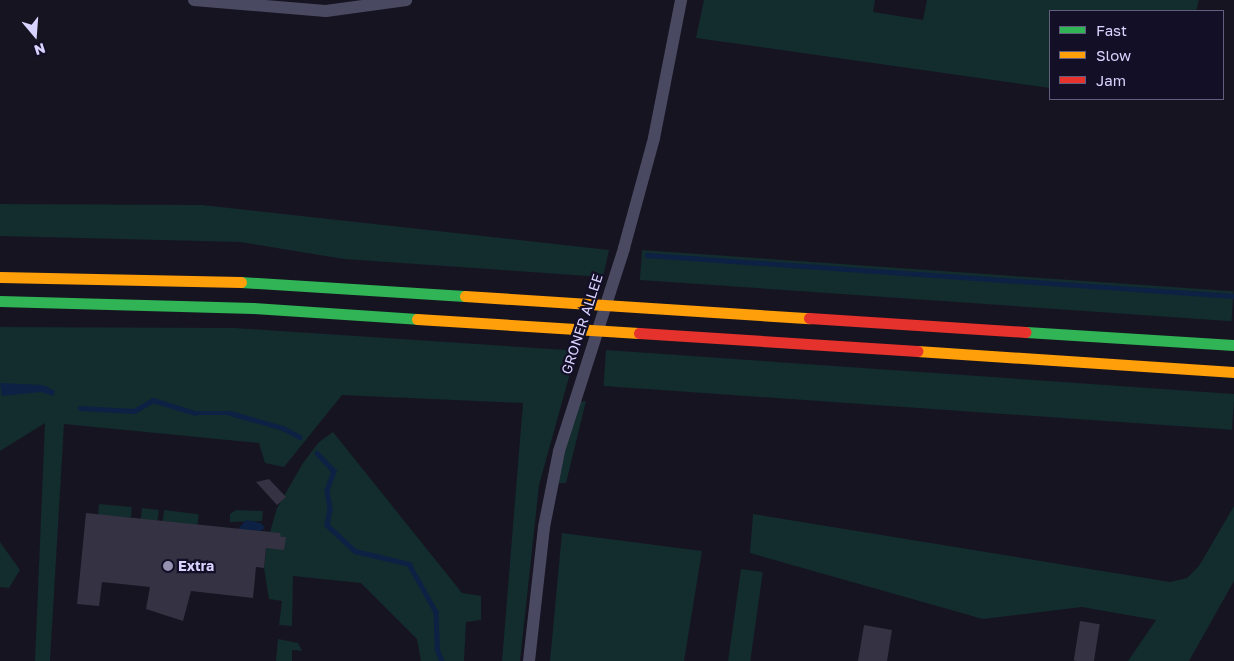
<!DOCTYPE html>
<style>
body{margin:0}
#map{position:relative;width:1234px;height:661px;overflow:hidden;background:#161421;font-family:"Golos Text",sans-serif}
div>[style]{position:absolute}
.green>*{inset:0;background:#132c2d;transform-origin:0 0}
.water>*{inset:0;background:#0d2144}
.stream>*{height:4.5px;margin:-2.25px;padding:0 2.25px;transform-origin:2.25px;border-radius:2.25px;background:#0d2144}
.building>*{inset:0;background:#343243;transform-origin:0 0}
.street>*{height:12px;margin:-6px;padding:0 6px;transform-origin:6px;border-radius:6px;background:#4a4962}
.fast>*{height:11px;margin:-5.5px;padding:0 5.5px;transform-origin:5.5px;border-radius:5.5px;background:#30b455}
.slow>*{height:11px;margin:-5.5px;padding:0 5.5px;transform-origin:5.5px;border-radius:5.5px;background:#ff9f0a}
.jam>*{height:11px;margin:-5.5px;padding:0 5.5px;transform-origin:5.5px;border-radius:5.5px;background:#e5322d}
.dots>*{width:14px;height:14px;translate:-50% -50%;box-sizing:border-box;border:2px solid #130f26;border-radius:50%}
span{translate:-50% -50%;white-space:nowrap;text-align:center;line-height:1.15;-webkit-text-stroke:4.5px #130f26;paint-order:stroke}
.street-label{font-size:14px;color:#d9d4ff}
.poi-label{font-size:14px;color:#d9d4ff;font-weight:700}
.left{translate:0 -50%;text-align:left}
.legend{position:absolute;left:1049px;top:10px;width:175px;height:90px;box-sizing:border-box;background:#130f26;border:1px solid #625e7d;margin:0;padding:6px 9px;list-style:none;font-size:15px;color:#d9d4ff}
.legend li{display:flex;align-items:center;gap:10px;height:25px}
.legend b{width:25px;border:1px solid #625e7d}
.north{position:absolute;left:10px;top:10px;width:50px;height:50px;-webkit-text-stroke:4px #130f26;paint-order:stroke;rotate:162deg;font-size:14px;font-weight:700;line-height:20px;text-align:center;color:#d9d4ff}
.north::after{content:'';display:block;margin:auto;width:18px;height:22px;background:#d9d4ff;clip-path:polygon(50% 0,100% 100%,50% 72%,0 100%)}
</style>
<div id="map">
<div class="green">
<i style="clip-path:polygon(704px 0,875px 0,873px 12px,923px 20px,927px 0,1199px 0,1196px 11px,1050px 11px,1050px 88px,696px 38px)"></i>
<i style="clip-path:polygon(0 204px,202px 205px,609px 250px,603px 277px,344px 259px,240px 242px,0 236px)"></i>
<i style="left:642px;top:250px;width:593px;height:30px;rotate:4deg"></i>
<i style="clip-path:polygon(0 327px,235px 328px,581px 351px,569px 377px,539px 485px,520px 661px,502px 661px,523px 403px,342px 395px,284px 467px,265px 463px,259px 443px,64px 424px,50px 661px,35px 661px,45px 423px,0 451px)"></i>
<i style="left:606px;top:350px;width:630px;height:36px;rotate:4deg"></i>
<i style="clip-path:polygon(586px 401px,566px 483px,556px 483px,579px 402px)"></i>
<i style="clip-path:polygon(333px 432px,462px 593px,481px 596px,481px 620px,466px 622px,464px 661px,421px 661px,417px 639px,361px 583px,293px 576px,292px 626px,279px 625px,282px 601px,269px 599px,264px 568px,266px 550px,258px 549px,260px 531px,270px 532px,277px 508px,303px 463px,319px 442px)"></i>
<i style="left:99px;top:504px;width:33px;height:11px;rotate:5deg"></i>
<i style="clip-path:polygon(1234px 506px,1234px 581px,1189px 661px,1128px 661px,1156px 620px,1082px 607px,983px 619px,750px 553px,753px 514px,1170px 582px,1187px 578px,1199px 566px)"></i>
<i style="left:142px;top:508px;width:17px;height:11px;rotate:7deg"></i>
<i style="left:164px;top:510px;width:35px;height:11px;rotate:7deg"></i>
<i style="clip-path:polygon(236px 510px,263px 511px,262px 521px,230px 522px,230px 514px)"></i>
<i style="clip-path:polygon(562px 533px,702px 551px,684px 661px,550px 661px)"></i>
<i style="clip-path:polygon(0 542px,20px 570px,9px 588px,0 587px)"></i>
<i style="left:741px;top:569px;width:22px;height:93px;rotate:8deg"></i>
<i style="clip-path:polygon(278px 639px,298px 643px,302px 651px,292px 650px,292px 661px,276px 661px)"></i>
</div>
<div class="water">
<i style="clip-path:polygon(0 383px,43px 385px,55px 391px,53px 396px,41px 392px,2px 396px)"></i>
<i style="clip-path:polygon(246px 520px,261px 523px,265px 528px,260px 531px,238px 529px)"></i>
</div>
<div class="stream">
<i style="left:647px;top:255px;width:588px;rotate:4deg"></i>
<i style="left:80px;top:408px;width:54px;rotate:3.2deg"></i>
<i style="left:134px;top:411px;width:22px;rotate:-30deg"></i>
<i style="left:153px;top:400px;width:44px;rotate:17.2deg"></i>
<i style="left:195px;top:413px;width:35px"></i>
<i style="left:230px;top:413px;width:55px;rotate:15.8deg"></i>
<i style="left:283px;top:428px;width:19px;rotate:28deg"></i>
<i style="left:317px;top:453px;width:25px;rotate:47deg"></i>
<i style="left:334px;top:471px;width:20px;rotate:110deg"></i>
<i style="left:327px;top:490px;width:19px;rotate:81deg"></i>
<i style="left:330px;top:509px;width:16px;rotate:101deg"></i>
<i style="left:327px;top:525px;width:38px;rotate:43deg"></i>
<i style="left:355px;top:551px;width:56px;rotate:13.5deg"></i>
<i style="left:409px;top:564px;width:55px;rotate:60.6deg"></i>
<i style="left:436px;top:612px;width:37px;rotate:88deg"></i>
<i style="left:437px;top:649px;width:13px;rotate:67deg"></i>
</div>
<div class="building">
<i style="clip-path:polygon(269px 479px,286px 497px,277px 505px,256px 482px)"></i>
<i style="clip-path:polygon(86px 513px,280px 533px,281px 537px,286px 537px,284px 550px,266px 548px,264px 568px,256px 567px,253px 598px,191px 591px,183px 621px,146px 609px,150px 587px,102px 582px,99px 606px,77px 604px)"></i>
<i style="left:1080px;top:621px;width:20px;height:40px;rotate:9deg"></i>
<i style="clip-path:polygon(864px 625px,892px 630px,887px 661px,858px 661px)"></i>
</div>
<div class="street">
<i style="left:194px;top:0;width:132px;rotate:4.8deg"></i>
<i style="left:326px;top:11px;width:81px;rotate:-7.8deg"></i>
<i style="left:529px;top:661px;width:135px;rotate:-83.6deg"></i>
<i style="left:544px;top:527px;width:77px;rotate:-78.8deg"></i>
<i style="left:559px;top:451px;width:213px;rotate:-72.2deg"></i>
<i style="left:624px;top:248px;width:114px;rotate:-74.7deg"></i>
<i style="left:654px;top:138px;width:141px;rotate:-78.9deg"></i>
</div>
<div class="fast">
<i style="left:241px;top:282px;width:224px;rotate:3.6deg"></i>
<i style="left:0;top:301px;width:253px;rotate:1.6deg"></i>
<i style="left:253px;top:308px;width:164px;rotate:3.8deg"></i>
<i style="left:1026px;top:332px;width:208px;rotate:3.6deg"></i>
</div>
<div class="slow">
<i style="left:0;top:277px;width:241px;rotate:1.2deg"></i>
<i style="left:465px;top:296px;width:345px;rotate:3.7deg"></i>
<i style="left:417px;top:319px;width:222px;rotate:3.6deg"></i>
<i style="left:917px;top:351px;width:318px;rotate:3.8deg"></i>
</div>
<div class="jam">
<i style="left:809px;top:318px;width:217px;rotate:3.7deg"></i>
<i style="left:639px;top:333px;width:279px;rotate:3.7deg"></i>
</div>
<div class="dots">
<i style="left:168px;top:566px;background:#9591b1"></i>
</div>
<div class="street-label">
<span style="left:582px;top:324px;rotate:-72deg">GRONER ALLEE</span>
</div>
<div class="poi-label">
<span class="left" style="left:178px;top:566px">Extra</span>
</div>
<ul class="legend">
<li><b style="height:6px;background:#30b455"></b>Fast</li>
<li><b style="height:6px;background:#ff9f0a"></b>Slow</li>
<li><b style="height:6px;background:#e5322d"></b>Jam</li>
</ul>
<div class="north">N</div>
</div>
